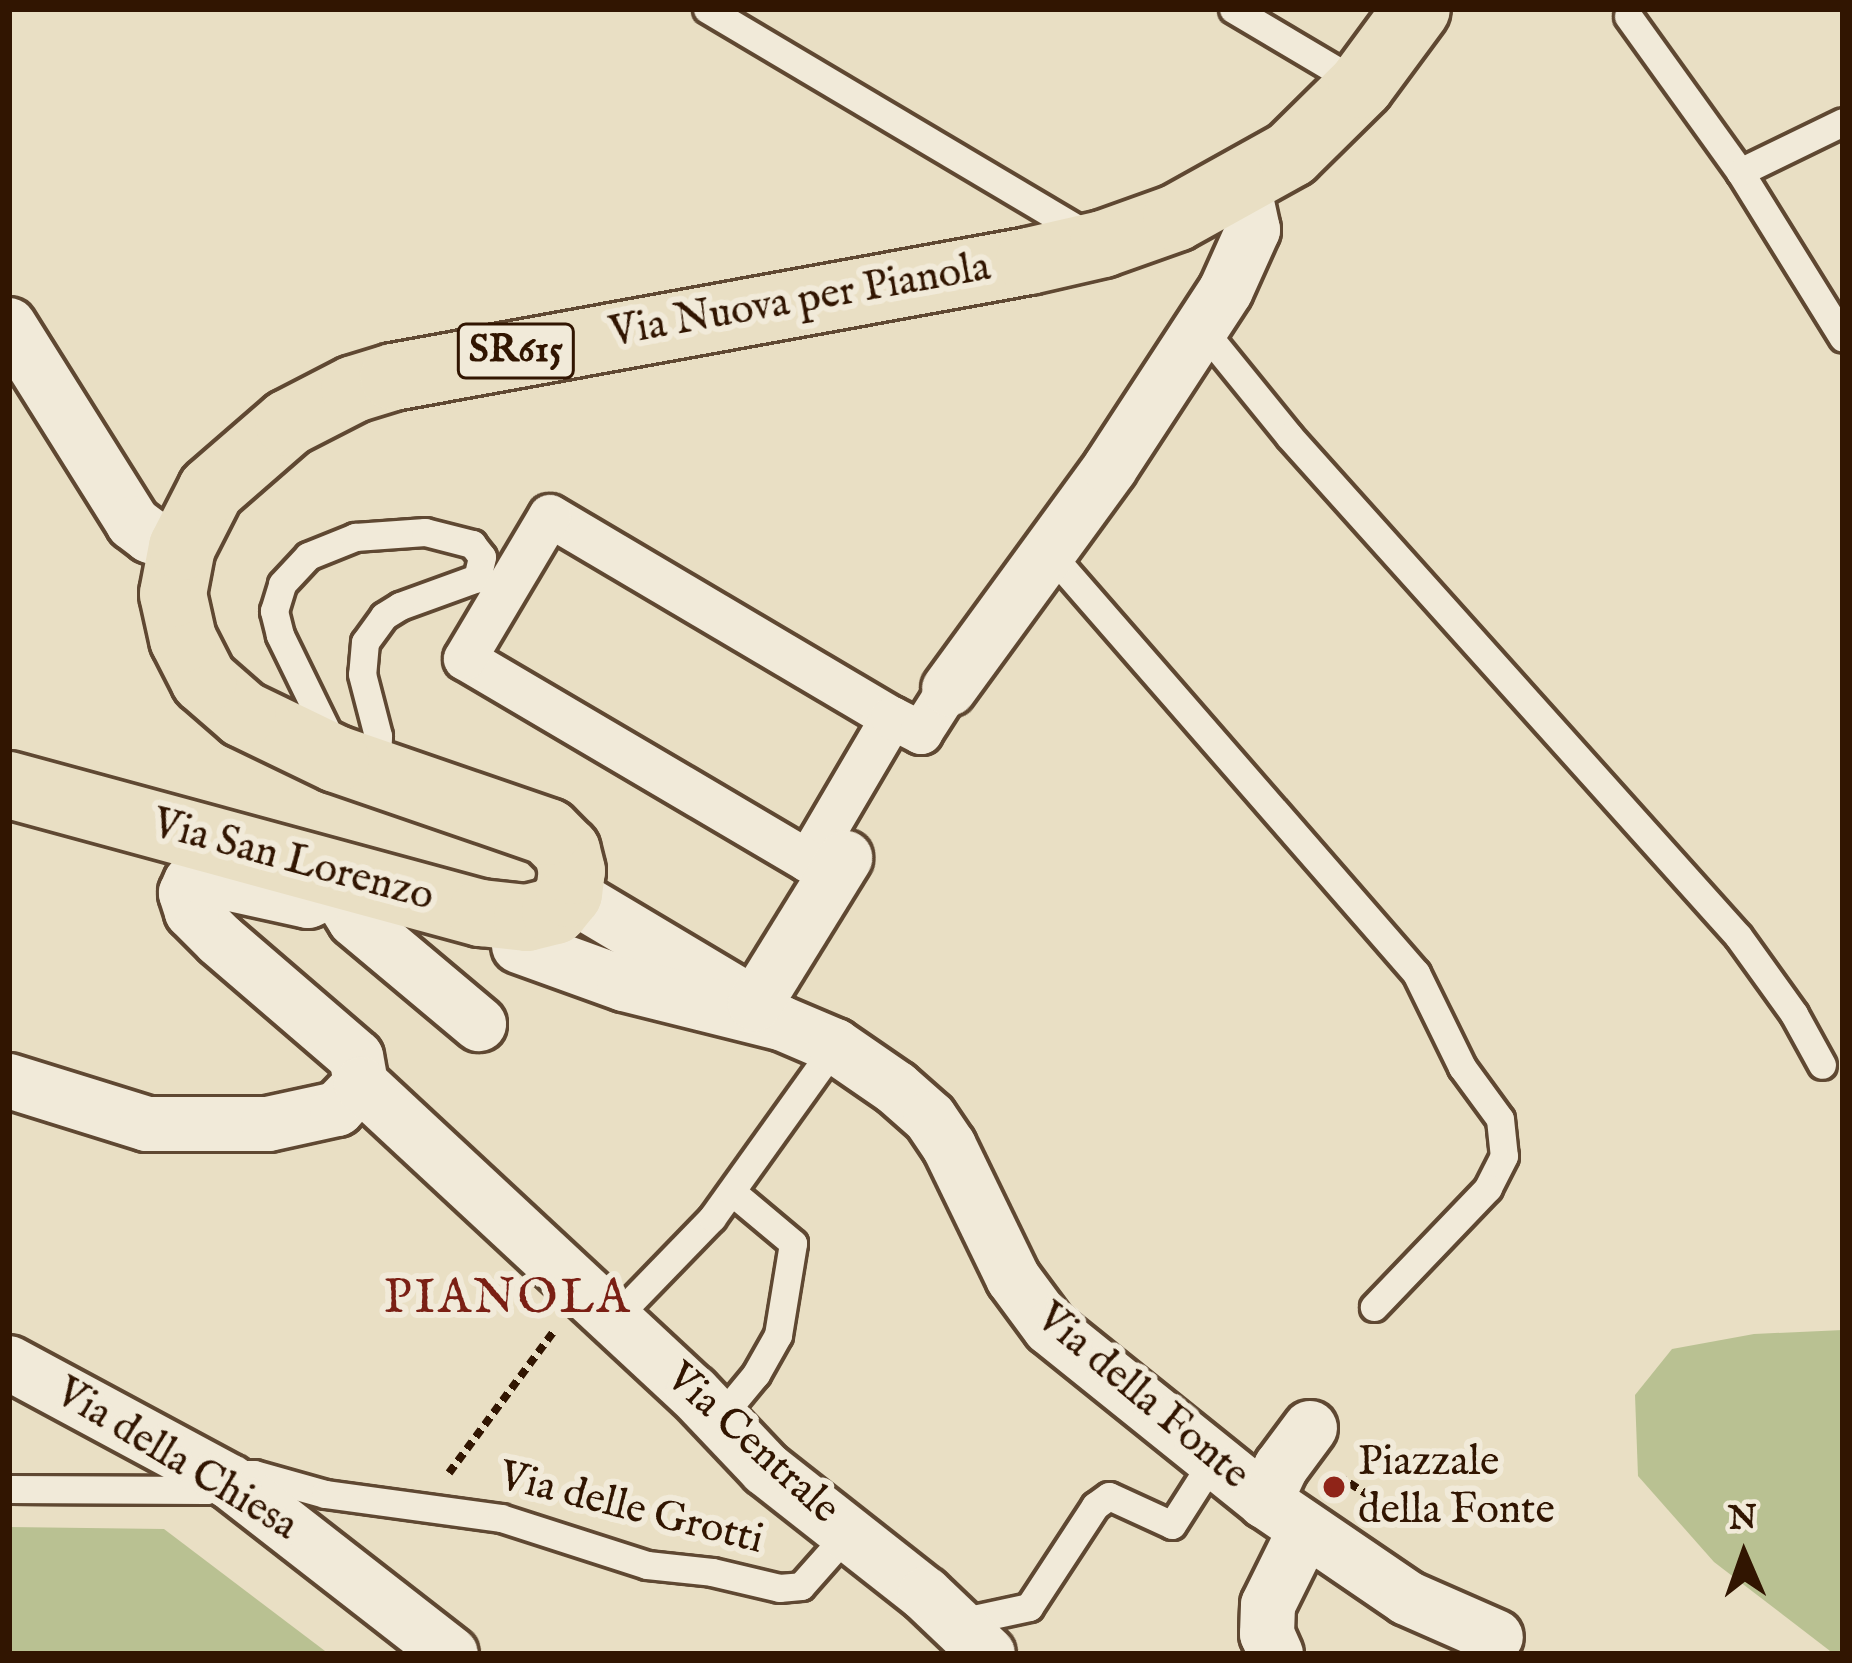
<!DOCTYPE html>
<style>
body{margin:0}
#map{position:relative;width:1852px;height:1663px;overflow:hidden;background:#e9dfc4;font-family:"IM FELL English",serif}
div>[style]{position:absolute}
.green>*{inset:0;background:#b9c192}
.path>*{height:8px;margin-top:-4px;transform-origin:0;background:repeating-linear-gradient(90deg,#311501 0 9px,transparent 0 15px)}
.roads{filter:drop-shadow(3px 0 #5f4832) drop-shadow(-3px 0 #5f4832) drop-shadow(0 3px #5f4832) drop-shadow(0 -3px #5f4832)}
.service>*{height:27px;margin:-13.5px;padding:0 13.5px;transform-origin:13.5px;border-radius:13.5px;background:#f1ead9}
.pedestrian>*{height:42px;margin:-21px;padding:0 21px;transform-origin:21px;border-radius:21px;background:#f1ead9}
.minor>*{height:54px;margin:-27px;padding:0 27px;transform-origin:27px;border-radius:27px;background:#f1ead9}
.primary>*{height:66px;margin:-33px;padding:0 33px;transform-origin:33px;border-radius:33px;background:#e9dfc4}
.dots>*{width:33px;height:33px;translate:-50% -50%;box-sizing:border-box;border:6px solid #f1ead9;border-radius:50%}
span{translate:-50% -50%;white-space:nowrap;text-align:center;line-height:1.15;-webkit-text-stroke:12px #f1ead9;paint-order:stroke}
.shield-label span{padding:3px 9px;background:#f1ead9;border:3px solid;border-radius:9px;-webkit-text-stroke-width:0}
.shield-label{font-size:39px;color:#311501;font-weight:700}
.street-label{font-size:42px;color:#311501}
.poi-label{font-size:42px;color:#311501}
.left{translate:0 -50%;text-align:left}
.quarter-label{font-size:48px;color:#7a1f14;letter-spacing:3px}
.frame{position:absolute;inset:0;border:12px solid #311501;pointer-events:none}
.north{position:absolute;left:1684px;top:1495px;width:120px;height:120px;-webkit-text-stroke:9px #f1ead9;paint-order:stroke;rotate:358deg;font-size:33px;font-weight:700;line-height:48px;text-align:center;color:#311501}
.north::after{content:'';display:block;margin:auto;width:42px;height:54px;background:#311501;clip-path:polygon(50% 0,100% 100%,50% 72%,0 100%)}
</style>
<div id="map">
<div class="green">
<i style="clip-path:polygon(1843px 1330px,1843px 1654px,1834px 1654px,1714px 1562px,1638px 1476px,1635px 1395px,1672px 1349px,1754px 1334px)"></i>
<i style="clip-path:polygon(9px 1527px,164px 1529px,329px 1654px,9px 1654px)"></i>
</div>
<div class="path">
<i style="left:449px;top:1473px;width:177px;rotate:-53.5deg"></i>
<i style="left:1337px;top:1475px;width:57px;rotate:32.9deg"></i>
</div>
<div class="roads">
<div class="service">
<i style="left:707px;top:9px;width:444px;rotate:30.7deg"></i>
<i style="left:1233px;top:9px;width:149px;rotate:30.7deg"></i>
<i style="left:1628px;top:16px;width:192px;rotate:54.3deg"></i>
<i style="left:1740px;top:172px;width:195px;rotate:58.2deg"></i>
<i style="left:1740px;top:172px;width:114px;rotate:-25.9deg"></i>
<i style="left:1203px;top:330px;width:136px;rotate:50.9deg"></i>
<i style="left:1289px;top:436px;width:672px;rotate:48.08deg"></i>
<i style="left:1738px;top:936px;width:96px;rotate:54.3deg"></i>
<i style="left:1794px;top:1014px;width:58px;rotate:61.2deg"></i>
<i style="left:1048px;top:551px;width:560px;rotate:48.91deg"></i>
<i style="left:1416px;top:973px;width:105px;rotate:63.9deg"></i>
<i style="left:1462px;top:1067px;width:64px;rotate:53.8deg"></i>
<i style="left:1500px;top:1119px;width:37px;rotate:84deg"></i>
<i style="left:1504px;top:1156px;width:36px;rotate:117deg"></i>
<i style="left:1488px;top:1188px;width:165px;rotate:133.8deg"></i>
<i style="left:335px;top:748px;width:126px;rotate:-116deg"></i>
<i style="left:280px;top:635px;width:25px;rotate:-104deg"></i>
<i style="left:274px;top:611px;width:28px;rotate:-73deg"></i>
<i style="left:282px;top:584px;width:38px;rotate:-47deg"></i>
<i style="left:308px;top:556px;width:51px;rotate:-22deg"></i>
<i style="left:355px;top:537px;width:70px;rotate:-4.1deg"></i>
<i style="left:425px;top:532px;width:49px;rotate:14.3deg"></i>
<i style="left:472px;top:544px;width:16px;rotate:52deg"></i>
<i style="left:482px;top:557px;width:22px;rotate:103deg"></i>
<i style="left:477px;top:578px;width:82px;rotate:160deg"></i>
<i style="left:400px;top:606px;width:19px;rotate:148deg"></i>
<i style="left:384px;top:616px;width:32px;rotate:126deg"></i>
<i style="left:365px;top:642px;width:32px;rotate:95deg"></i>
<i style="left:362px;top:674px;width:64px;rotate:75.5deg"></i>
<i style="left:378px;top:736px;width:36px;rotate:92deg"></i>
<i style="left:614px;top:1319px;width:141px;rotate:-45.9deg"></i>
<i style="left:712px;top:1218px;width:211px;rotate:-54.4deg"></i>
<i style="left:718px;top:1420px;width:60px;rotate:-50.4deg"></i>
<i style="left:756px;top:1374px;width:45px;rotate:-60.6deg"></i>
<i style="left:778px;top:1335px;width:93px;rotate:-80.7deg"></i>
<i style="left:793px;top:1243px;width:80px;rotate:-140.1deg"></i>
<i style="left:9px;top:1489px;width:197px;rotate:0.3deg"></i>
<i style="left:206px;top:1490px;width:37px;rotate:-26deg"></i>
<i style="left:239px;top:1474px;width:15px"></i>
<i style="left:254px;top:1474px;width:74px;rotate:15.7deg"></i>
<i style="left:325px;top:1494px;width:178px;rotate:7.8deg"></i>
<i style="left:501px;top:1518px;width:153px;rotate:17.8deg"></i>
<i style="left:647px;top:1565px;width:65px;rotate:6.1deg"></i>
<i style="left:712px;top:1572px;width:69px;rotate:13.4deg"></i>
<i style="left:779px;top:1588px;width:22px;rotate:-5deg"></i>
<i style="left:801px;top:1586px;width:72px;rotate:-48.4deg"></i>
<i style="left:955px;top:1623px;width:76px;rotate:-12.2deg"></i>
<i style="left:1029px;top:1607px;width:121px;rotate:-56.8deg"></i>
<i style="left:1095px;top:1506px;width:17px;rotate:-36deg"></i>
<i style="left:1109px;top:1496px;width:69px;rotate:24.7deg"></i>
<i style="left:1172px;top:1525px;width:78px;rotate:-57.5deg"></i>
</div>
<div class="pedestrian">
<i style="left:550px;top:516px;width:397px;rotate:30.6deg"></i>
<i style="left:892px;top:718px;width:166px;rotate:120.4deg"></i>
<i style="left:808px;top:861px;width:398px;rotate:-149.5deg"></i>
<i style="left:465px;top:659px;width:166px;rotate:-59.3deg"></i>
<i style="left:892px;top:718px;width:33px;rotate:27deg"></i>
<i style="left:921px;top:733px;width:52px;rotate:-57.5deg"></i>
</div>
<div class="minor">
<i style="left:9px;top:325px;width:234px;rotate:57.9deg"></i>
<i style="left:133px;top:523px;width:21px;rotate:37deg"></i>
<i style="left:150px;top:536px;width:34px;rotate:19deg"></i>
<i style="left:949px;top:689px;width:273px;rotate:-53.9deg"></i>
<i style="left:1110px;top:468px;width:212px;rotate:-56.9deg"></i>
<i style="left:1226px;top:290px;width:66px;rotate:-65.8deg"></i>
<i style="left:1253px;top:230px;width:47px;rotate:-102.3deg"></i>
<i style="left:342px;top:872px;width:24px;rotate:95deg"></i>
<i style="left:340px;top:896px;width:28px;rotate:58deg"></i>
<i style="left:355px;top:920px;width:162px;rotate:40deg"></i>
<i style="left:569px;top:894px;width:196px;rotate:30.8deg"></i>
<i style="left:519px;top:946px;width:112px;rotate:19.9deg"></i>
<i style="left:624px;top:984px;width:162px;rotate:14deg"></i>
<i style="left:781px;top:1023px;width:59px;rotate:23.1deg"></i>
<i style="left:835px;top:1046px;width:74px;rotate:34.5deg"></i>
<i style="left:896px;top:1088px;width:45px;rotate:41.4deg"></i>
<i style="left:930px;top:1118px;width:34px;rotate:56deg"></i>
<i style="left:949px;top:1146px;width:147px;rotate:64.1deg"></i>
<i style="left:1013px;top:1278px;width:62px;rotate:53.5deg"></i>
<i style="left:1050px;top:1328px;width:276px;rotate:38.8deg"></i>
<i style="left:755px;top:1004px;width:172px;rotate:-58.3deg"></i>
<i style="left:9px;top:1081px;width:145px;rotate:17.3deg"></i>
<i style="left:147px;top:1124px;width:121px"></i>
<i style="left:268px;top:1124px;width:71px;rotate:-12.3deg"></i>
<i style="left:337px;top:1109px;width:35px;rotate:-46deg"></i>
<i style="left:361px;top:1084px;width:27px;rotate:-100deg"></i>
<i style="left:356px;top:1057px;width:179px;rotate:-139.3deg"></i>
<i style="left:220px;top:940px;width:40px;rotate:-135deg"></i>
<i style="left:192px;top:912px;width:20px;rotate:-108deg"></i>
<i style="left:186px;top:893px;width:12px;rotate:-66deg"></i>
<i style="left:191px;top:882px;width:13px;rotate:-18deg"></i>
<i style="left:203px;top:878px;width:107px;rotate:12.4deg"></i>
<i style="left:308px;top:901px;width:33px;rotate:-25deg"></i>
<i style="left:361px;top:1084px;width:453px;rotate:42.9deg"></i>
<i style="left:693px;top:1392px;width:106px;rotate:46.5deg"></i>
<i style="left:766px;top:1469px;width:202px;rotate:38.2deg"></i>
<i style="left:925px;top:1594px;width:87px;rotate:43.6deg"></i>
<i style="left:9px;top:1363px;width:251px;rotate:28.3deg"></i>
<i style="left:230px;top:1482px;width:280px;rotate:37.9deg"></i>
<i style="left:1310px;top:1428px;width:49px;rotate:126.6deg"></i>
<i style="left:1281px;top:1467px;width:38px;rotate:115deg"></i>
<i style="left:1265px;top:1501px;width:172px;rotate:34.3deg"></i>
<i style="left:1407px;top:1598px;width:97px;rotate:23.7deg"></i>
<i style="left:1276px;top:1654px;width:22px;rotate:-114deg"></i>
<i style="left:1267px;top:1634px;width:29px;rotate:-88deg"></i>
<i style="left:1268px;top:1605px;width:84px;rotate:-63.7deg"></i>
</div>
<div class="primary">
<i style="left:9px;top:785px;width:489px;rotate:15.2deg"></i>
<i style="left:481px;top:913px;width:46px;rotate:6.2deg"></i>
<i style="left:527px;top:918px;width:29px;rotate:-14deg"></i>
<i style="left:555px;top:911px;width:22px;rotate:-51deg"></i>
<i style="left:569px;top:894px;width:23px;rotate:-83deg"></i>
<i style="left:572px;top:871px;width:21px;rotate:-104deg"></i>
<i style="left:567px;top:851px;width:27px;rotate:-135deg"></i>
<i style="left:548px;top:832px;width:224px;rotate:-161deg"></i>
<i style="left:336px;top:759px;width:103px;rotate:-154.2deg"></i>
<i style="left:243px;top:714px;width:52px;rotate:-138.9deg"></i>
<i style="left:204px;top:680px;width:46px;rotate:-117.1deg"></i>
<i style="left:183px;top:639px;width:46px;rotate:-102.5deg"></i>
<i style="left:173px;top:594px;width:48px;rotate:-79.2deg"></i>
<i style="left:182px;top:547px;width:64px;rotate:-63deg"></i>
<i style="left:211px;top:490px;width:102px;rotate:-41deg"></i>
<i style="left:288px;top:423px;width:74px;rotate:-27.3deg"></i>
<i style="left:354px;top:389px;width:41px;rotate:-17.1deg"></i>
<i style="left:393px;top:377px;width:646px;rotate:-10.34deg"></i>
<i style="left:1029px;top:261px;width:76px;rotate:-12.9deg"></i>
<i style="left:1103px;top:244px;width:77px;rotate:-19.6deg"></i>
<i style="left:1176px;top:218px;width:132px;rotate:-29.1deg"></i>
<i style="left:1291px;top:154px;width:98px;rotate:-44.6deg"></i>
<i style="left:1361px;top:85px;width:94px;rotate:-53.6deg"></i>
</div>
</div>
<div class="dots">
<i style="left:1334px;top:1487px;background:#8f2418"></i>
</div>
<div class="shield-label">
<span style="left:516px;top:351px">SR615</span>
</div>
<div class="street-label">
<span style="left:800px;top:301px;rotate:-10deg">Via Nuova per Pianola</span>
<span style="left:293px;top:861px;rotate:15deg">Via San Lorenzo</span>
<span style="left:1142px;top:1397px;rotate:40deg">Via della Fonte</span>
<span style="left:752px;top:1444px;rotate:42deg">Via Centrale</span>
<span style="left:176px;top:1460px;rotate:31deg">Via della Chiesa</span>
<span style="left:631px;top:1509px;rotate:14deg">Via delle Grotti</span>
</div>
<div class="poi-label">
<span class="left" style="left:1358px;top:1487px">Piazzale<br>della Fonte</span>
</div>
<div class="quarter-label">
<span style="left:508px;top:1300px">PIANOLA</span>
</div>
<div class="frame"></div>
<div class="north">N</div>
</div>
